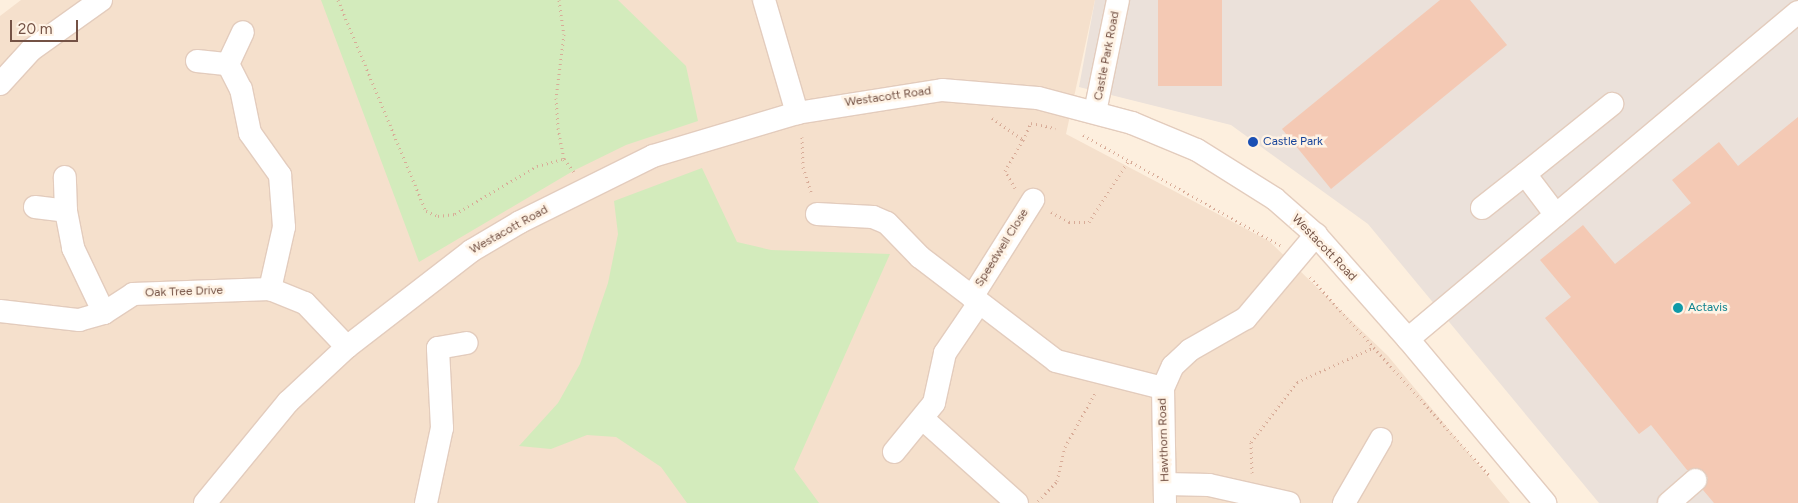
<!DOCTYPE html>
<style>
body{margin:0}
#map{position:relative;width:1798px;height:503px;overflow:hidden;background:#fdefde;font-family:Figtree,sans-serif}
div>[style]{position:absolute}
.residential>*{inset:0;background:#f5e0cc}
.industrial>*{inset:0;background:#ebe1da}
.green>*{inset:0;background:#d3ebbc}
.building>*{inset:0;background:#f4c9b4;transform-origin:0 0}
.path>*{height:3px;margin-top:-1.5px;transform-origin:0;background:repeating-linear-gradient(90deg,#d8ac98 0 1px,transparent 0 5px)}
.roads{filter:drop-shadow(1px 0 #e3ccbd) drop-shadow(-1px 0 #e3ccbd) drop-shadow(0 1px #e3ccbd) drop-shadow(0 -1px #e3ccbd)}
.minor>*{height:22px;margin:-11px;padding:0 11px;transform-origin:11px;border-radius:11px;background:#fff}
.dots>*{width:14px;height:14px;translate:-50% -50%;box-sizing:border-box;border:2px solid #fff3e5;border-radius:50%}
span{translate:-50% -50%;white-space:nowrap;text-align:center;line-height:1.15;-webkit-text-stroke:5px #fff3e5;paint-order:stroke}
.street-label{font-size:12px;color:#745245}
.transit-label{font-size:12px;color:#164399}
.left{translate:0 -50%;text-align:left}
.culture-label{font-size:12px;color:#0d838f}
.scale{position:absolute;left:10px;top:20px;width:68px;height:22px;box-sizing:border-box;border:2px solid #745245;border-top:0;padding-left:6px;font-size:15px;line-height:18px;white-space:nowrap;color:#745245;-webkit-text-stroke:4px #fff3e5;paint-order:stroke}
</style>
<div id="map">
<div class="residential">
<i style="clip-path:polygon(21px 0,1095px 0,1066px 134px,1269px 241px,1388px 356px,1510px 503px,0 503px,0 16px)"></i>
</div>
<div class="industrial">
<i style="clip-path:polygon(1095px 0,1798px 0,1798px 503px,1599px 503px,1368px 224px,1231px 125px,1079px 87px)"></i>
</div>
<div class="green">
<i style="clip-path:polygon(321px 0,618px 0,686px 66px,698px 121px,626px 145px,573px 171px,419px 262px)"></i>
<i style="clip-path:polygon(702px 168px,737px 242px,771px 250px,890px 254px,794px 469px,819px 503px,687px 503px,661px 467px,616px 437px,587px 435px,551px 449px,519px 446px,558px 403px,580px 364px,608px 283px,618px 234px,614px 201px)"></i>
</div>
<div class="building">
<i style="left:1158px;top:0;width:64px;height:86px"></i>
<i style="clip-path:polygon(1440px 0,1470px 0,1507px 45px,1331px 189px,1282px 129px)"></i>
<i style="clip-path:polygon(1798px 117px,1798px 503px,1714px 503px,1703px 490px,1708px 478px,1704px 471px,1687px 470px,1651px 425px,1639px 434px,1545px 318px,1571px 297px,1540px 260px,1583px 225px,1615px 264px,1691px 203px,1672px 180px,1719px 142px,1738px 166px)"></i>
</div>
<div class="path">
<i style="left:338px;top:0;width:229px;rotate:67.4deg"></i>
<i style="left:426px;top:211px;width:13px;rotate:23deg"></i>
<i style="left:438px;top:216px;width:17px;rotate:-7deg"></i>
<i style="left:455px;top:214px;width:95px;rotate:-30.3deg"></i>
<i style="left:537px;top:166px;width:28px;rotate:-15deg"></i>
<i style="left:559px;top:0;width:34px;rotate:82deg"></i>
<i style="left:564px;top:34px;width:64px;rotate:97.1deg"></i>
<i style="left:556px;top:98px;width:30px;rotate:86deg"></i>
<i style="left:558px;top:128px;width:32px;rotate:79deg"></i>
<i style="left:564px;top:159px;width:16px;rotate:52deg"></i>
<i style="left:992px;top:118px;width:38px;rotate:35deg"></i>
<i style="left:1023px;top:140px;width:19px;rotate:-65deg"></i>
<i style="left:1031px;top:123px;width:25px;rotate:12deg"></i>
<i style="left:1083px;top:135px;width:226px;rotate:29.2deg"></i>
<i style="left:802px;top:137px;width:30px;rotate:88deg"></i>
<i style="left:803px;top:167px;width:26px;rotate:72deg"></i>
<i style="left:1015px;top:188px;width:20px;rotate:-120deg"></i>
<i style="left:1005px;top:171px;width:36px;rotate:-60deg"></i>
<i style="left:1051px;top:212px;width:21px;rotate:29deg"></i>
<i style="left:1069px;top:222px;width:20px"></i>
<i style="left:1089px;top:222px;width:74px;rotate:-57.2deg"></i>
<i style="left:1310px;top:277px;width:268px;rotate:47.9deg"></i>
<i style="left:1252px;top:473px;width:31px;rotate:-92deg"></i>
<i style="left:1251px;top:442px;width:76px;rotate:-52.5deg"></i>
<i style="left:1297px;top:382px;width:85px;rotate:-24.2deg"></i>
<i style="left:1038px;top:501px;width:28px;rotate:-46deg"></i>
<i style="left:1057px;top:481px;width:35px;rotate:-77deg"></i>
<i style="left:1065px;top:447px;width:62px;rotate:-60.9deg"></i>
</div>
<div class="roads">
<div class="minor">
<i style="left:764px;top:0;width:118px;rotate:73.7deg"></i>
<i style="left:197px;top:61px;width:31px;rotate:6deg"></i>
<i style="left:228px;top:64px;width:35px;rotate:-65deg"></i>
<i style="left:228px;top:64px;width:28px;rotate:63deg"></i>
<i style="left:241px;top:89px;width:45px;rotate:78.4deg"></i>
<i style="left:250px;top:133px;width:52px;rotate:54.5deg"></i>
<i style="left:280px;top:175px;width:52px;rotate:85.6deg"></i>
<i style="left:284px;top:227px;width:64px;rotate:102.7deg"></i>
<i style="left:0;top:84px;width:46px;rotate:-47.6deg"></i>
<i style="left:31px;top:50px;width:86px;rotate:-35.5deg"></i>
<i style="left:1095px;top:112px;width:114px;rotate:-78.4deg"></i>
<i style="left:35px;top:207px;width:31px;rotate:7deg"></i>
<i style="left:66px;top:211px;width:34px;rotate:-92deg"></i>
<i style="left:1482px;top:208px;width:55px;rotate:-38.3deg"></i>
<i style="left:66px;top:211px;width:38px;rotate:79deg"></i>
<i style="left:73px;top:248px;width:72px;rotate:64.5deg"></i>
<i style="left:817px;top:214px;width:56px;rotate:3.1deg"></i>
<i style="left:873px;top:217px;width:15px;rotate:23deg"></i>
<i style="left:887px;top:223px;width:47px;rotate:45.9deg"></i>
<i style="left:920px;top:257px;width:171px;rotate:37.4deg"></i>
<i style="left:1056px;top:361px;width:110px;rotate:14.2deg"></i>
<i style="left:1556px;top:215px;width:51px;rotate:-127.1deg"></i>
<i style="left:1525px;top:174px;width:112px;rotate:-38.8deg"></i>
<i style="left:972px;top:297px;width:115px;rotate:-57.8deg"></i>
<i style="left:0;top:311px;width:80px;rotate:6.5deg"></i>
<i style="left:79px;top:320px;width:26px;rotate:-16deg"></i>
<i style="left:104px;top:313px;width:35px;rotate:-33deg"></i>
<i style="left:133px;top:294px;width:137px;rotate:-2.1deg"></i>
<i style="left:270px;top:289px;width:38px;rotate:22deg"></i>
<i style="left:305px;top:303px;width:61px;rotate:46.3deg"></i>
<i style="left:1408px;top:339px;width:509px;rotate:-39.98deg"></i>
<i style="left:923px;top:419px;width:126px;rotate:41.8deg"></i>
<i style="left:894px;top:452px;width:63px;rotate:-50.8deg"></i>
<i style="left:934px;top:403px;width:51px;rotate:-77.6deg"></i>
<i style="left:945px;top:353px;width:60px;rotate:-55.8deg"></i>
<i style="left:1166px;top:484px;width:43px;rotate:1.3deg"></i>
<i style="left:1209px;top:485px;width:82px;rotate:12.7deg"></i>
<i style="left:205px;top:503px;width:131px;rotate:-50.6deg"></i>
<i style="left:288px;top:402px;width:81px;rotate:-43deg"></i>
<i style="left:347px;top:347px;width:157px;rotate:-37.7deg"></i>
<i style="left:471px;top:251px;width:57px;rotate:-30.6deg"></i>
<i style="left:520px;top:222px;width:148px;rotate:-26.4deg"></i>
<i style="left:653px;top:156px;width:150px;rotate:-16.6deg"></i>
<i style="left:797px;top:113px;width:147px;rotate:-9deg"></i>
<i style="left:942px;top:90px;width:96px;rotate:4.8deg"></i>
<i style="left:1038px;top:98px;width:97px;rotate:14.9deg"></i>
<i style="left:1132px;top:123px;width:70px;rotate:22.6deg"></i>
<i style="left:1197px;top:150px;width:92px;rotate:32.1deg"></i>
<i style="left:1275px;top:199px;width:55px;rotate:41.3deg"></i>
<i style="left:1316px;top:235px;width:139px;rotate:48.5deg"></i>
<i style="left:1408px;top:339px;width:214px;rotate:50.1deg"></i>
<i style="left:426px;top:503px;width:77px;rotate:-78deg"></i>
<i style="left:442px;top:428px;width:80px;rotate:-92.9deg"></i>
<i style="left:438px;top:348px;width:29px;rotate:-10deg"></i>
<i style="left:1165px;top:503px;width:115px;rotate:-91deg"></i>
<i style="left:1163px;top:388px;width:24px;rotate:-66deg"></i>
<i style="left:1173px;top:366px;width:23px;rotate:-43deg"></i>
<i style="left:1190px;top:350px;width:64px;rotate:-29.7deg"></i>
<i style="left:1246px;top:318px;width:109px;rotate:-49.9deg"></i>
<i style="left:1344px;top:503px;width:74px;rotate:-60deg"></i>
<i style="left:1669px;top:503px;width:35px;rotate:-41deg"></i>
</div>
</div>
<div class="dots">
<i style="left:1253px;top:142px;background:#1a4fb4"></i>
<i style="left:1678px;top:308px;background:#0f9aa8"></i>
</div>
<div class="street-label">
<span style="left:1107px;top:56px;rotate:-79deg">Castle Park Road</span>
<span style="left:888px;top:97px;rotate:-8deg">Westacott Road</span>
<span style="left:509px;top:230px;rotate:-29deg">Westacott Road</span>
<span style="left:1002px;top:248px;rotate:-58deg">Speedwell Close</span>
<span style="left:1324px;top:248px;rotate:46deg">Westacott Road</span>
<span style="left:184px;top:292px;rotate:-2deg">Oak Tree Drive</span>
<span style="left:1164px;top:440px;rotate:-92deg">Hawthorn Road</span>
</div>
<div class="transit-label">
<span class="left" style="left:1263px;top:142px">Castle Park</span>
</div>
<div class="culture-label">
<span class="left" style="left:1688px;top:308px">Actavis</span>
</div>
<div class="scale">20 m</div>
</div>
